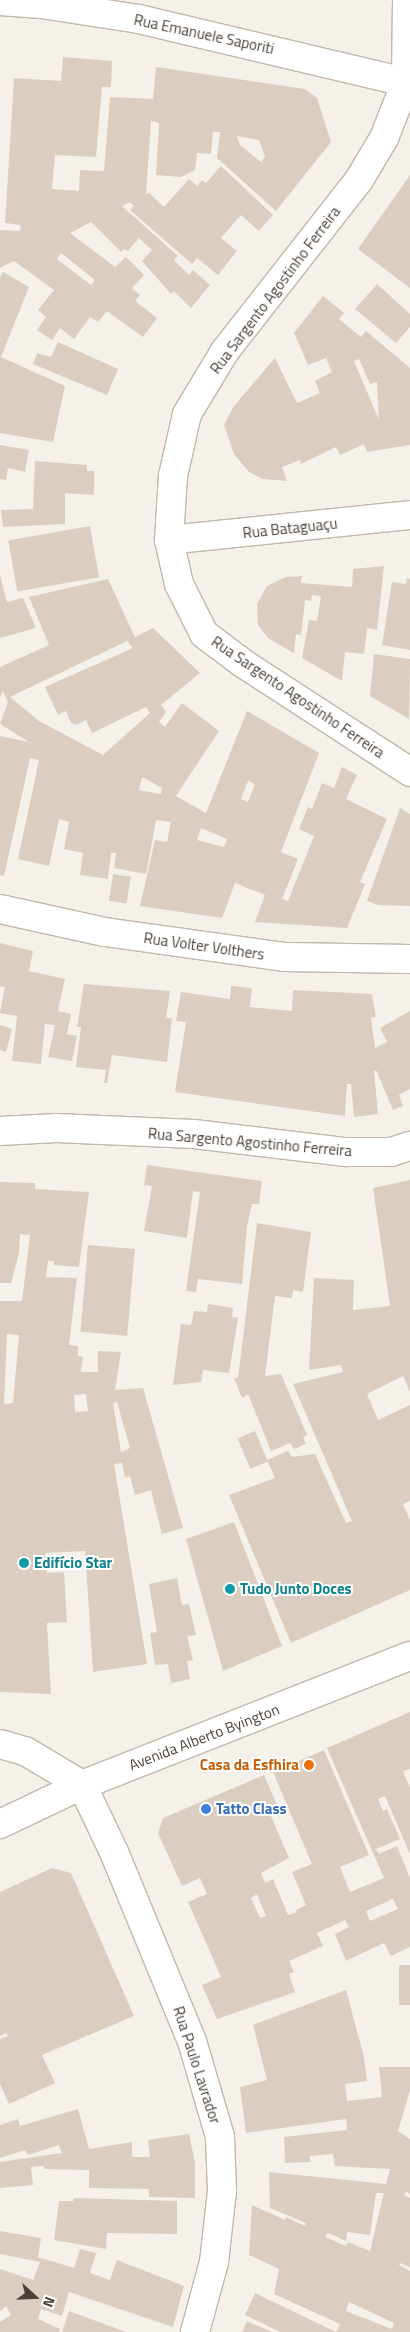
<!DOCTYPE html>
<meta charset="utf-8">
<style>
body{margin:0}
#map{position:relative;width:410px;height:2332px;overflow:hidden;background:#f5f0e9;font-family:"Titillium Web",sans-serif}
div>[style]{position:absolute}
.building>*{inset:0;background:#dbcec1;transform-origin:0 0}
.roads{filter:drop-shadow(1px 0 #c1b7ab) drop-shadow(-1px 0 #c1b7ab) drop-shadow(0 1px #c1b7ab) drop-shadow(0 -1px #c1b7ab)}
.minor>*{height:28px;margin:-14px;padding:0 14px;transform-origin:14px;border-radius:14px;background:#fff}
.tertiary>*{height:28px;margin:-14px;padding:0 14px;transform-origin:14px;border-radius:14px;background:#fff}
.dots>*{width:14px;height:14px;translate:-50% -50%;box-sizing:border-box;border:2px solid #fff;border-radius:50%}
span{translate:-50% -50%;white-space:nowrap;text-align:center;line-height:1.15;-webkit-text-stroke:4px #fff;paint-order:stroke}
.street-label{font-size:15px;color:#4a4037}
.culture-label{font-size:15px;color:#0d838f;font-weight:700}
.left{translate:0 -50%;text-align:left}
.food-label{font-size:15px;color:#c56008;font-weight:700}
.right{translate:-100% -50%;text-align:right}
.shop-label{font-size:15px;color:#366cbe;font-weight:700}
.north{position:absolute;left:10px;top:2272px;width:50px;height:50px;-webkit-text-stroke:4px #fff;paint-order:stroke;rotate:110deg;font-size:14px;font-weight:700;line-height:20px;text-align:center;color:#4a4037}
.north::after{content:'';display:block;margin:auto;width:18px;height:22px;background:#4a4037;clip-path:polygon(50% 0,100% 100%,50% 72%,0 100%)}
</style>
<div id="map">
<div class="building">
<i style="clip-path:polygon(evenodd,63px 57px,112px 61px,111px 87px,102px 87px,96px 157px,55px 155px,52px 189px,79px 191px,80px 170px,104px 171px,110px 97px,153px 99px,156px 67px,305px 89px,317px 98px,331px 142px,276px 211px,217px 158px,220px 132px,213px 132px,211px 154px,197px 153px,195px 170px,181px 177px,156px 175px,159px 123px,151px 121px,146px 194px,149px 193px,164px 207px,189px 179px,197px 186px,202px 180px,206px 183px,221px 166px,273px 215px,259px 231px,241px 215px,221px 238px,237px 251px,218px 275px,197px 258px,192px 264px,130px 210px,134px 206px,130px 202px,122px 206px,178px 256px,174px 260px,189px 275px,193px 270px,210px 285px,191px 308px,174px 291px,171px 294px,142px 261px,152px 250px,139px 238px,128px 251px,124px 249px,121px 252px,91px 222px,70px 233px,115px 267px,126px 257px,144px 275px,132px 288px,140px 295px,135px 301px,157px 318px,143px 337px,107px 311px,98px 322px,90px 317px,74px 339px,60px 328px,52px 340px,37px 330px,46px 317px,38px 310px,54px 290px,14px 261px,0 268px,0 230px,20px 231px,21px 225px,5px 223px,14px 78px,61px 81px,63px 57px,237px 136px,259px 140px,265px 157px,261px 162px,240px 145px,237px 136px,63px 57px,61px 253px,95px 280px,91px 285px,57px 259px,61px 253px)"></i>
<i style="clip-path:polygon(410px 175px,410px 288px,358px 249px)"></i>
<i style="clip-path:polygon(3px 272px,29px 287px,1px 357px,65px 386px,53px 442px,0 433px,0 278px)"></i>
<i style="clip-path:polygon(377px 284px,410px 314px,410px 327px,396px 343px,355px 309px)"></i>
<i style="clip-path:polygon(evenodd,323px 296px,344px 313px,339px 319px,361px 337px,366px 331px,410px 368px,410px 445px,367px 452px,364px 444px,340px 455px,336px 447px,301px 464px,300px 460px,282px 467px,287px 481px,263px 479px,249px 472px,234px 454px,224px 425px,234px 406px,275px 358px,297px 403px,320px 393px,315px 381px,332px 372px,326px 358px,308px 365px,294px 333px,323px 296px,359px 359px,370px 384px,377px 382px,379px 420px,354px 361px,359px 359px)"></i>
<i style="clip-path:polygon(58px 342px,118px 369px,107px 395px,33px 364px,37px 353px,51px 357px)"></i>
<i style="clip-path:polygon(0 445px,29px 450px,25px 472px,8px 468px,6px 480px,0 479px)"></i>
<i style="clip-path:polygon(35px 461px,87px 465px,87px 471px,94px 471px,94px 495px,65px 493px,65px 524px,3px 527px,1px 510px,33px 509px)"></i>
<i style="left:90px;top:526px;width:52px;height:83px;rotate:80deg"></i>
<i style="clip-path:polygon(384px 566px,377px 630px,367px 628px,364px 654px,345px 652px,342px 681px,302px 658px,309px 620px,317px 621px,321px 596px,312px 595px,311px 601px,305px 600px,301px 635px,296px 634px,294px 653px,269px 639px,258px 625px,257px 604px,267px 586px,286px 577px,302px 576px,301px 583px,352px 587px,353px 569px)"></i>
<i style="clip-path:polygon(0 574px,7px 602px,23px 598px,36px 628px,0 638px)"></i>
<i style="clip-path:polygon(407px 578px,410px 579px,410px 650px,382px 645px,392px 582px,406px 584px)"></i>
<i style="clip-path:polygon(evenodd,108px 579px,135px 637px,153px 628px,200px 673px,161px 705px,166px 712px,159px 722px,165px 727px,182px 703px,219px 731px,176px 796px,206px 813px,247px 711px,319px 753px,281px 852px,298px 859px,282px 899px,288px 901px,314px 836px,299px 829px,308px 807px,312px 809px,322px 783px,334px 788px,342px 767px,357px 775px,346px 799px,387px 819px,360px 882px,365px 884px,347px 928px,255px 922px,265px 895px,235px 883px,222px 918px,140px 906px,155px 840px,167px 842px,171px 822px,156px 820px,146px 874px,114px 868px,116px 853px,111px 853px,108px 879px,80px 875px,83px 853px,64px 849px,69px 822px,59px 819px,49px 866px,18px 859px,39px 760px,30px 758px,4px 876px,0 875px,0 736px,29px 742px,0 724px,8px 702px,3px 691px,0 698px,0 667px,49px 645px,29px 597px,108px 579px,127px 641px,133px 648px,45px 687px,58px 715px,66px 711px,71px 723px,77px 725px,86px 720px,92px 733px,146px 707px,150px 713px,103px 755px,39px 721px,10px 697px,127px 641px,108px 579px,142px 777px,162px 788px,161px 794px,139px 790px,142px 777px,108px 579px,248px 781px,255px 784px,248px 802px,241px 799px,248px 781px,108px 579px,201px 828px,227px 839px,224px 847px,197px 840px,201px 828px)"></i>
<i style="clip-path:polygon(374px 654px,410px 659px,409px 719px,370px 696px)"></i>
<i style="clip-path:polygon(400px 808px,410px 814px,410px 906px,378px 905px,367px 901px)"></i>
<i style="left:113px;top:874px;width:18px;height:27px;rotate:9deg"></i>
<i style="clip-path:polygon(0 943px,33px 951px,29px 971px,65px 979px,58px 1011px,71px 1014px,67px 1034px,77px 1036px,72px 1061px,48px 1057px,55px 1025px,45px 1024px,41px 1064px,12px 1061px,17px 1016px,0 1013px,5px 987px,0 986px)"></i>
<i style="clip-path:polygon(84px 984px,170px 991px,166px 1018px,172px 1018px,167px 1062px,112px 1055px,107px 1083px,104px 1083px,106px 1070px,76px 1067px,81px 1027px,77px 1027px)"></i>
<i style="clip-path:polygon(231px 986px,252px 988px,250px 1007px,292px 1011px,293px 990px,372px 994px,376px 1017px,371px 1018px,375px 1048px,387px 1042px,380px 1028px,410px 1011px,410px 1089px,399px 1095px,403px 1106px,393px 1110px,376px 1070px,374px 1071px,378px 1114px,354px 1117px,351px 1084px,347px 1084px,345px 1116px,175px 1092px,186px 1022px,176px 1021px,181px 992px,230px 999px)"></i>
<i style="clip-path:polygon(0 1025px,12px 1029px,6px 1052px,0 1050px)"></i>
<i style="clip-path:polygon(147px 1165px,262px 1181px,259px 1204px,252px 1204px,247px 1226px,242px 1284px,198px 1279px,196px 1292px,186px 1291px,200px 1192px,193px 1191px,187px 1238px,144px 1231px,152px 1186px,144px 1185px)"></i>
<i style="clip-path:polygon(410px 1180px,410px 1392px,403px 1376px,367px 1394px,378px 1420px,410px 1405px,410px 1501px,403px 1504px,410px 1520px,410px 1590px,291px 1643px,229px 1495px,275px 1478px,267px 1460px,288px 1451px,292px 1457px,315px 1454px,346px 1523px,352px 1521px,293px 1384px,343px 1372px,341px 1365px,309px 1370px,314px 1278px,354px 1280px,353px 1310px,390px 1306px,373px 1188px)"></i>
<i style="clip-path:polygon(evenodd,0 1182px,35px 1183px,35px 1189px,89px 1192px,79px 1267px,54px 1265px,54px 1261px,48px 1261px,46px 1277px,77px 1278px,69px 1345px,78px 1346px,78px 1356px,83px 1357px,81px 1372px,98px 1372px,98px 1351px,121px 1352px,115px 1390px,143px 1388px,183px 1528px,162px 1534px,151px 1490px,135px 1495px,130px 1476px,125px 1478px,122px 1463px,114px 1464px,147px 1664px,93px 1672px,85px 1551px,45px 1553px,47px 1573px,64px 1572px,67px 1622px,47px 1623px,51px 1694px,0 1692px,0 1301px,22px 1301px,30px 1235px,20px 1234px,19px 1253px,11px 1283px,0 1283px,0 1182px,7px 1334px,19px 1335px,13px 1403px,4px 1404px,7px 1334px,0 1182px,86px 1394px,88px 1411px,75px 1412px,74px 1395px,86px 1394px,0 1182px,117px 1402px,130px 1448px,121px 1452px,113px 1403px,117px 1402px)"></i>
<i style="clip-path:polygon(257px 1223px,311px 1232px,303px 1292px,293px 1290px,292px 1298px,275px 1296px,265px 1376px,281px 1374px,307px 1435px,303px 1437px,306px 1444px,294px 1449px,290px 1443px,271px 1451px,248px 1394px,242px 1398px,234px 1378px,238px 1378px)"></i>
<i style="left:88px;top:1245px;width:47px;height:87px;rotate:5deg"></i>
<i style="clip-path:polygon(208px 1304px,233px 1308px,232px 1317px,238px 1318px,229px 1373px,203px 1370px,201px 1382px,173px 1385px,181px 1324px,191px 1325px,194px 1311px,207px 1312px)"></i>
<i style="left:255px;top:1431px;width:33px;height:19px;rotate:67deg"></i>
<i style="clip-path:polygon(234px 1522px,282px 1646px,223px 1671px,186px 1539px)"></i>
<i style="clip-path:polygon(177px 1578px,182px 1605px,189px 1604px,196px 1635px,187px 1636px,193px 1660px,187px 1661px,190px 1679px,171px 1683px,168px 1664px,155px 1665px,150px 1633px,157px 1632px,149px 1584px)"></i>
<i style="clip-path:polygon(evenodd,410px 1712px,410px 1769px,403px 1771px,410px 1788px,410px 1854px,385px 1796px,378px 1799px,383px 1811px,387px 1809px,400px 1839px,376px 1849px,379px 1854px,397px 1846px,410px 1878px,410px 1947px,391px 1956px,384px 1943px,346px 1961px,335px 1934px,349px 1927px,345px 1920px,317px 1933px,323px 1946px,289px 1961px,294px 1972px,289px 1974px,295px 1992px,217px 2019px,202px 1985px,221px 1977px,188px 1902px,207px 1894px,200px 1878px,182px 1886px,158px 1833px,163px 1818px,264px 1775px,277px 1805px,268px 1809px,289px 1858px,261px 1873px,265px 1883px,273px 1879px,288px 1915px,297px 1912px,296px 1910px,306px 1905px,292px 1872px,312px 1864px,273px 1772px,324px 1750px,369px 1855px,340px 1867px,350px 1892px,384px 1878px,327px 1748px,410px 1712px,257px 1894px,266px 1916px,260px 1918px,251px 1898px,257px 1894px,410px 1712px,393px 1899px,398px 1909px,370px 1921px,366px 1911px,393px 1899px)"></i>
<i style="clip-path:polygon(52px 1868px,71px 1873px,134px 2016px,42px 2055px,55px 2083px,9px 2104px,0 2084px,0 2039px,8px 2036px,6px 2033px,0 2036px,0 1892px)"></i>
<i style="left:410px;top:1965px;width:40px;height:11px;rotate:90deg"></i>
<i style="clip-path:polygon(evenodd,346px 1990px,364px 2057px,367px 2081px,345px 2084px,347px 2101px,382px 2097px,379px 2067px,410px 2067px,410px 2090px,398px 2131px,410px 2139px,410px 2194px,406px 2191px,404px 2195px,410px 2198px,410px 2267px,400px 2263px,399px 2265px,410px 2271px,410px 2332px,280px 2332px,245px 2315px,255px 2293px,336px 2332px,340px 2324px,274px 2294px,279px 2269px,249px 2255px,252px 2205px,285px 2220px,286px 2217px,305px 2226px,306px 2223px,270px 2208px,269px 2172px,386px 2184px,390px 2169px,335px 2166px,333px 2154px,310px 2156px,310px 2162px,285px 2163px,284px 2137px,347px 2130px,346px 2119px,246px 2133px,240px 2087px,267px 2080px,253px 2025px,346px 1990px,376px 2193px,384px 2193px,370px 2251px,348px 2242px,346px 2246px,325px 2237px,328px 2233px,346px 2241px,347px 2232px,370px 2235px,376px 2193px,346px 1990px,349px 2302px,394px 2323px,392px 2329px,346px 2311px,349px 2302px)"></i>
<i style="clip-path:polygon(78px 2109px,89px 2149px,132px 2142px,132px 2157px,150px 2157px,148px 2140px,189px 2134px,195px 2163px,195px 2198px,149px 2197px,149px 2189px,89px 2188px,89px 2170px,45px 2169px,44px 2166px,31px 2167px,33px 2185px,0 2188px,0 2162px,62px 2153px,59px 2145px,28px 2155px,25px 2150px,0 2158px,0 2125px,18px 2119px,20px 2126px)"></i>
<i style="clip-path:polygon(74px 2198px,177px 2201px,177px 2234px,107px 2233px,106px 2249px,54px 2240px,59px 2201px,73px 2201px)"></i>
<i style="clip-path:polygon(0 2231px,41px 2238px,38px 2257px,74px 2268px,80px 2249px,96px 2253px,90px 2273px,110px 2280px,117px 2260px,184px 2286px,173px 2327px,69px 2292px,62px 2316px,41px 2309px,38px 2319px,60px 2329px,59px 2332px,0 2332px,0 2322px,11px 2315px,6px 2306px,0 2311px,0 2269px,33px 2280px,40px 2262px,0 2254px)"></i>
<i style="clip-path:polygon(69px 2311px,126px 2332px,62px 2332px)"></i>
<i style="clip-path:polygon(247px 2321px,272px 2332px,242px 2332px)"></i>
</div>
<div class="roads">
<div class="minor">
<i style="left:407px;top:0;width:82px;rotate:90.7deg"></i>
<i style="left:406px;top:82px;width:60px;rotate:111.4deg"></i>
<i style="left:384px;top:138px;width:49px;rotate:120.8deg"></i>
<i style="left:359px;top:180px;width:217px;rotate:128.1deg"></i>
<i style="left:225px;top:351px;width:74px;rotate:121.1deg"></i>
<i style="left:187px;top:414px;width:64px;rotate:102.7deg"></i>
<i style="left:173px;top:476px;width:64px;rotate:93.6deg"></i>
<i style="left:169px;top:540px;width:45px;rotate:77.2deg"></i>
<i style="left:179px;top:584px;width:56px;rotate:63.4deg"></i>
<i style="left:204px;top:634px;width:50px;rotate:36.9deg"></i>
<i style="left:244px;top:664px;width:198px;rotate:33deg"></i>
<i style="left:0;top:1px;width:41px;rotate:4.2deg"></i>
<i style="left:41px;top:4px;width:99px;rotate:8.7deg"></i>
<i style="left:139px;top:19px;width:274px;rotate:13.3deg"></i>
<i style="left:169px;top:540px;width:242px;rotate:-5.9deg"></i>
<i style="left:0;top:909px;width:107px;rotate:12.4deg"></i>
<i style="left:105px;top:932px;width:182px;rotate:7.9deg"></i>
<i style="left:285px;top:957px;width:125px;rotate:0.9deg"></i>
<i style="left:0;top:1131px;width:56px;rotate:-3.1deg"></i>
<i style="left:56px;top:1128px;width:138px;rotate:2.5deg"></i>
<i style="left:194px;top:1134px;width:153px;rotate:6.8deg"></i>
<i style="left:346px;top:1152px;width:45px"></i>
<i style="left:391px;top:1152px;width:20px;rotate:-18deg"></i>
<i style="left:0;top:1744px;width:26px;rotate:16deg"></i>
<i style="left:25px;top:1751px;width:66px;rotate:30.8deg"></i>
<i style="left:82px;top:1785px;width:74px;rotate:64.5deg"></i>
<i style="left:114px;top:1852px;width:204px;rotate:67.6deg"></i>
<i style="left:192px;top:2041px;width:100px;rotate:73.7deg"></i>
<i style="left:220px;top:2137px;width:54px;rotate:87.9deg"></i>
<i style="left:222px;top:2191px;width:71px;rotate:96.4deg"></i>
<i style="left:214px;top:2262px;width:73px;rotate:105.2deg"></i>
</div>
<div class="tertiary">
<i style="left:0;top:1824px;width:91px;rotate:-25.4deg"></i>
<i style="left:82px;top:1785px;width:352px;rotate:-21.5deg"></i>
</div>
</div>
<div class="dots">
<i style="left:24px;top:1563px;background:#0f9aa8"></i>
<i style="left:230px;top:1589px;background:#0f9aa8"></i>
<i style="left:309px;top:1765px;background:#e8710a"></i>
<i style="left:206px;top:1809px;background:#3f7fe0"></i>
</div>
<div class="street-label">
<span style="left:204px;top:34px;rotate:12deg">Rua Emanuele Saporiti</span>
<span style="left:275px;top:290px;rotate:-53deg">Rua Sargento Agostinho Ferreira</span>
<span style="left:290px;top:528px;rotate:-6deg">Rua Bataguaçu</span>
<span style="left:298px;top:697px;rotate:34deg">Rua Sargento Agostinho Ferreira</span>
<span style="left:204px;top:946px;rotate:8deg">Rua Volter Volthers</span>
<span style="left:250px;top:1142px;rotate:5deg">Rua Sargento Agostinho Ferreira</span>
<span style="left:204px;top:1737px;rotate:-21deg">Avenida Alberto Byington</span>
<span style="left:197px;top:2065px;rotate:72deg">Rua Paulo Lavrador</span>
</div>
<div class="culture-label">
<span class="left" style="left:34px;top:1563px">Edifício Star</span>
<span class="left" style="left:240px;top:1589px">Tudo Junto Doces</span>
</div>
<div class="food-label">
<span class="right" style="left:299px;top:1765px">Casa da Esfhira</span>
</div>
<div class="shop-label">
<span class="left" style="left:216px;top:1809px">Tatto Class</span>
</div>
<div class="north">N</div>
</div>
